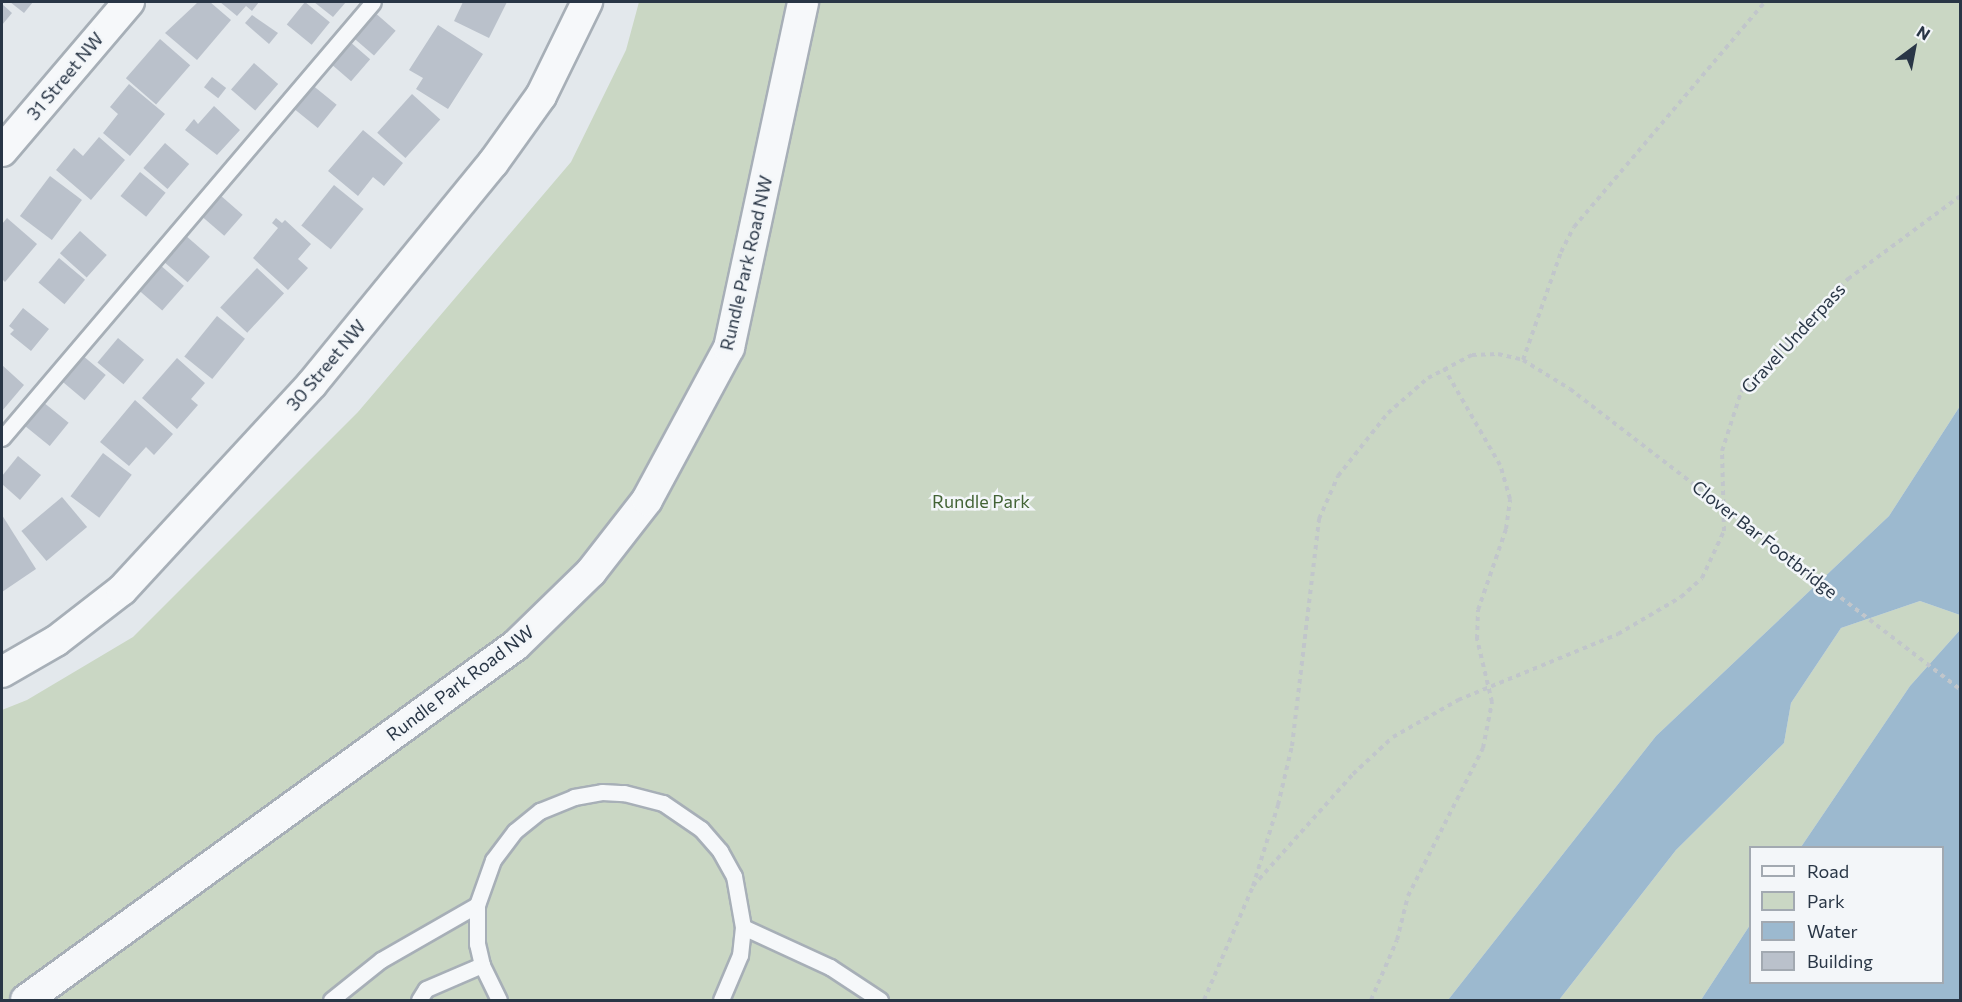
<!DOCTYPE html>
<style>
body{margin:0}
#map{position:relative;width:1962px;height:1002px;overflow:hidden;background:#e3e8ec;font-family:Commissioner,sans-serif}
div>[style]{position:absolute}
.green>*{inset:0;background:#cad7c4}
.water>*{inset:0;background:#9cb9cf}
.building>*{inset:0;background:#bac1cb;transform-origin:0 0}
.path>*{height:4px;margin-top:-2px;transform-origin:0;background:repeating-linear-gradient(90deg,#c1c6cb 0 4.5px,transparent 0 9px)}
.roads{filter:drop-shadow(2px 0 #a7afb7) drop-shadow(-2px 0 #a7afb7) drop-shadow(0 2px #a7afb7) drop-shadow(0 -2px #a7afb7)}
.service>*{height:15px;margin:-7.5px;padding:0 7.5px;transform-origin:7.5px;border-radius:7.5px;background:#f6f8fa}
.minor>*{height:30px;margin:-15px;padding:0 15px;transform-origin:15px;border-radius:15px;background:#f6f8fa}
.path-bridge>*{height:4px;margin-top:-2px;transform-origin:0;background:repeating-linear-gradient(90deg,#c1c6cb 0 4.5px,transparent 0 9px)}
span{translate:-50% -50%;white-space:nowrap;text-align:center;line-height:1.15;-webkit-text-stroke:5px #f3f6f9;paint-order:stroke}
.street-label{font-size:18px;color:#293646}
.park-label{font-size:18px;color:#426335}
.frame{position:absolute;inset:0;border:3px solid #293646;pointer-events:none}
.legend{position:absolute;left:1749px;top:846px;width:195px;height:138px;box-sizing:border-box;background:#f3f6f9;border:2px solid #a2a9b1;margin:0;padding:8px 10px;list-style:none;font-size:18px;color:#293646}
.legend li{display:flex;align-items:center;gap:12px;height:30px}
.legend b{width:30px;border:2px solid #a2a9b1}
.north{position:absolute;left:1884px;top:18px;width:60px;height:60px;-webkit-text-stroke:4px #f3f6f9;paint-order:stroke;rotate:32deg;font-size:16px;font-weight:700;line-height:24px;text-align:center;color:#293646}
.north::after{content:'';display:block;margin:auto;width:21px;height:27px;background:#293646;clip-path:polygon(50% 0,100% 100%,50% 72%,0 100%)}
</style>
<div id="map">
<div class="green">
<i style="clip-path:polygon(639px 2px,1960px 2px,1960px 406px,1889px 516px,1656px 736px,1448px 1000px,2px 1000px,2px 710px,27px 700px,133px 637px,358px 412px,571px 162px,626px 50px)"></i>
<i style="clip-path:polygon(1920px 601px,1960px 615px,1960px 630px,1910px 686px,1801px 847px,1750px 848px,1750px 925px,1701px 1000px,1559px 1000px,1676px 850px,1784px 743px,1791px 703px,1841px 628px)"></i>
</div>
<div class="water">
<i style="clip-path:polygon(1960px 406px,1960px 615px,1920px 601px,1841px 628px,1791px 703px,1784px 743px,1676px 850px,1559px 1000px,1448px 1000px,1656px 736px,1889px 516px)"></i>
<i style="clip-path:polygon(1960px 630px,1960px 1000px,1701px 1000px,1750px 925px,1750px 982px,1942px 982px,1942px 848px,1801px 847px,1910px 686px)"></i>
</div>
<div class="building">
<i style="clip-path:polygon(10px 2px,33px 2px,24px 13px)"></i>
<i style="clip-path:polygon(198px 2px,210px 2px,231px 20px,197px 60px,165px 33px)"></i>
<i style="clip-path:polygon(220px 2px,259px 2px,252px 11px,246px 6px,237px 16px)"></i>
<i style="left:305px;top:2px;width:32px;height:29px;rotate:39deg"></i>
<i style="clip-path:polygon(314px 2px,346px 2px,333px 17px)"></i>
<i style="clip-path:polygon(463px 2px,507px 2px,489px 38px,454px 21px)"></i>
<i style="clip-path:polygon(2px 4px,12px 13px,2px 25px)"></i>
<i style="left:373px;top:11px;width:30px;height:33px;rotate:41deg"></i>
<i style="clip-path:polygon(252px 15px,278px 33px,269px 44px,245px 23px)"></i>
<i style="clip-path:polygon(438px 25px,483px 54px,448px 109px,416px 89px,423px 78px,409px 70px)"></i>
<i style="left:160px;top:39px;width:40px;height:52px;rotate:41deg"></i>
<i style="left:349px;top:41px;width:28px;height:29px;rotate:41deg"></i>
<i style="left:254px;top:63px;width:32px;height:35px;rotate:41deg"></i>
<i style="left:212px;top:77px;width:18px;height:13px;rotate:38deg"></i>
<i style="clip-path:polygon(129px 84px,165px 114px,130px 156px,103px 133px,118px 114px,110px 107px)"></i>
<i style="left:311px;top:84px;width:33px;height:30px;rotate:39deg"></i>
<i style="left:412px;top:94px;width:38px;height:52px;rotate:42deg"></i>
<i style="clip-path:polygon(214px 106px,240px 130px,217px 155px,185px 130px,194px 119px,198px 124px)"></i>
<i style="clip-path:polygon(363px 130px,403px 163px,384px 186px,373px 177px,358px 196px,328px 171px)"></i>
<i style="clip-path:polygon(99px 137px,125px 160px,91px 200px,56px 170px,74px 148px,83px 156px)"></i>
<i style="left:165px;top:143px;width:32px;height:33px;rotate:41deg"></i>
<i style="left:140px;top:172px;width:33px;height:31px;rotate:39deg"></i>
<i style="left:50px;top:176px;width:40px;height:50px;rotate:37deg"></i>
<i style="left:334px;top:185px;width:38px;height:52px;rotate:39deg"></i>
<i style="left:220px;top:195px;width:30px;height:28px;rotate:41deg"></i>
<i style="clip-path:polygon(7px 218px,37px 244px,5px 282px,2px 279px,2px 224px)"></i>
<i style="clip-path:polygon(276px 218px,282px 223px,285px 220px,311px 244px,298px 259px,308px 268px,288px 290px,253px 258px,278px 228px,272px 223px)"></i>
<i style="left:80px;top:231px;width:36px;height:30px;rotate:42deg"></i>
<i style="left:185px;top:235px;width:33px;height:34px;rotate:41deg"></i>
<i style="left:59px;top:258px;width:34px;height:32px;rotate:40deg"></i>
<i style="left:159px;top:264px;width:33px;height:33px;rotate:41deg"></i>
<i style="left:257px;top:268px;width:37px;height:54px;rotate:43deg"></i>
<i style="clip-path:polygon(23px 308px,49px 329px,31px 351px,10px 334px,14px 330px,9px 326px)"></i>
<i style="left:217px;top:316px;width:36px;height:52px;rotate:39deg"></i>
<i style="left:118px;top:338px;width:34px;height:32px;rotate:40deg"></i>
<i style="left:82px;top:355px;width:31px;height:33px;rotate:40deg"></i>
<i style="clip-path:polygon(177px 358px,205px 383px,191px 399px,198px 405px,177px 429px,142px 398px)"></i>
<i style="clip-path:polygon(2px 365px,24px 385px,2px 411px)"></i>
<i style="clip-path:polygon(135px 400px,173px 434px,154px 455px,146px 447px,129px 466px,100px 442px)"></i>
<i style="left:43px;top:402px;width:33px;height:30px;rotate:39deg"></i>
<i style="left:103px;top:453px;width:36px;height:54px;rotate:37deg"></i>
<i style="clip-path:polygon(18px 456px,41px 475px,20px 500px,2px 484px,2px 476px)"></i>
<i style="left:62px;top:497px;width:39px;height:53px;rotate:50deg"></i>
<i style="clip-path:polygon(2px 515px,36px 569px,2px 592px)"></i>
</div>
<div class="path">
<i style="left:1523px;top:360px;width:114px;rotate:-70.6deg"></i>
<i style="left:1561px;top:252px;width:28px;rotate:-63deg"></i>
<i style="left:1574px;top:227px;width:295px;rotate:-49.7deg"></i>
<i style="left:1253px;top:886px;width:150px;rotate:-48.2deg"></i>
<i style="left:1353px;top:774px;width:54px;rotate:-42.8deg"></i>
<i style="left:1393px;top:737px;width:75px;rotate:-29.6deg"></i>
<i style="left:1458px;top:700px;width:173px;rotate:-22.4deg"></i>
<i style="left:1618px;top:634px;width:73px;rotate:-30.4deg"></i>
<i style="left:1681px;top:597px;width:28px;rotate:-42deg"></i>
<i style="left:1702px;top:578px;width:52px;rotate:-64.9deg"></i>
<i style="left:1724px;top:531px;width:80px;rotate:-91.4deg"></i>
<i style="left:1722px;top:451px;width:62px;rotate:-72.1deg"></i>
<i style="left:1741px;top:392px;width:156px;rotate:-46.6deg"></i>
<i style="left:1848px;top:279px;width:139px;rotate:-36.5deg"></i>
<i style="left:1204px;top:1000px;width:124px;rotate:-66.7deg"></i>
<i style="left:1253px;top:886px;width:85px;rotate:-72.8deg"></i>
<i style="left:1278px;top:805px;width:61px;rotate:-76.7deg"></i>
<i style="left:1292px;top:746px;width:229px;rotate:-83.2deg"></i>
<i style="left:1319px;top:519px;width:47px;rotate:-66.2deg"></i>
<i style="left:1338px;top:476px;width:80px;rotate:-51.6deg"></i>
<i style="left:1388px;top:413px;width:53px;rotate:-41.2deg"></i>
<i style="left:1428px;top:378px;width:50px;rotate:-27.6deg"></i>
<i style="left:1472px;top:355px;width:26px;rotate:-2deg"></i>
<i style="left:1498px;top:354px;width:26px;rotate:13deg"></i>
<i style="left:1523px;top:360px;width:55px;rotate:31.7deg"></i>
<i style="left:1371px;top:1000px;width:65px;rotate:-66.6deg"></i>
<i style="left:1397px;top:940px;width:45px;rotate:-76deg"></i>
<i style="left:1408px;top:896px;width:166px;rotate:-63.1deg"></i>
<i style="left:1483px;top:748px;width:47px;rotate:-78.9deg"></i>
<i style="left:1492px;top:702px;width:65px;rotate:-103.4deg"></i>
<i style="left:1477px;top:639px;width:29px;rotate:-88deg"></i>
<i style="left:1478px;top:610px;width:86px;rotate:-70.9deg"></i>
<i style="left:1506px;top:529px;width:30px;rotate:-82deg"></i>
<i style="left:1510px;top:499px;width:35px;rotate:-106deg"></i>
<i style="left:1500px;top:465px;width:112px;rotate:-120deg"></i>
</div>
<div class="roads">
<div class="service">
<i style="left:2px;top:438px;width:572px;rotate:-49.6deg"></i>
<i style="left:743px;top:927px;width:96px;rotate:24.7deg"></i>
<i style="left:830px;top:967px;width:60px;rotate:33.4deg"></i>
<i style="left:331px;top:1000px;width:64px;rotate:-38.7deg"></i>
<i style="left:381px;top:960px;width:111px;rotate:-29.8deg"></i>
<i style="left:419px;top:1000px;width:13px;rotate:-58deg"></i>
<i style="left:426px;top:989px;width:61px;rotate:-23.2deg"></i>
<i style="left:499px;top:1000px;width:39px;rotate:-116deg"></i>
<i style="left:482px;top:965px;width:22px;rotate:-103deg"></i>
<i style="left:477px;top:944px;width:39px;rotate:-90deg"></i>
<i style="left:477px;top:905px;width:48px;rotate:-70.4deg"></i>
<i style="left:493px;top:860px;width:36px;rotate:-53deg"></i>
<i style="left:515px;top:831px;width:32px;rotate:-39deg"></i>
<i style="left:540px;top:811px;width:37px;rotate:-22deg"></i>
<i style="left:574px;top:797px;width:28px;rotate:-10deg"></i>
<i style="left:602px;top:792px;width:22px;rotate:3deg"></i>
<i style="left:624px;top:793px;width:40px;rotate:14.4deg"></i>
<i style="left:663px;top:803px;width:46px;rotate:34.4deg"></i>
<i style="left:701px;top:829px;width:29px;rotate:49deg"></i>
<i style="left:720px;top:851px;width:29px;rotate:61deg"></i>
<i style="left:734px;top:876px;width:52px;rotate:80deg"></i>
<i style="left:743px;top:927px;width:28px;rotate:96deg"></i>
<i style="left:740px;top:955px;width:49px;rotate:112.9deg"></i>
</div>
<div class="minor">
<i style="left:2px;top:151px;width:196px;rotate:-49.6deg"></i>
<i style="left:2px;top:672px;width:62px;rotate:-29.9deg"></i>
<i style="left:56px;top:641px;width:83px;rotate:-37.7deg"></i>
<i style="left:122px;top:590px;width:280px;rotate:-47.3deg"></i>
<i style="left:312px;top:384px;width:286px;rotate:-50.7deg"></i>
<i style="left:493px;top:163px;width:82px;rotate:-54.4deg"></i>
<i style="left:541px;top:96px;width:105px;rotate:-63.9deg"></i>
<i style="left:26px;top:1000px;width:605px;rotate:-35.92deg"></i>
<i style="left:516px;top:645px;width:105px;rotate:-44.2deg"></i>
<i style="left:591px;top:572px;width:91px;rotate:-52.1deg"></i>
<i style="left:647px;top:500px;width:173px;rotate:-61.7deg"></i>
<i style="left:729px;top:348px;width:354px;rotate:-77.9deg"></i>
</div>
</div>
<div class="path-bridge">
<i style="left:1570px;top:389px;width:492px;rotate:37.6deg"></i>
</div>
<div class="street-label">
<span style="left:65px;top:76px;rotate:-50deg">31 Street NW</span>
<span style="left:746px;top:263px;rotate:-77deg">Rundle Park Road NW</span>
<span style="left:1793px;top:338px;rotate:-47deg">Gravel Underpass</span>
<span style="left:326px;top:365px;rotate:-50deg">30 Street NW</span>
<span style="left:1765px;top:539px;rotate:38deg">Clover Bar Footbridge</span>
<span style="left:460px;top:683px;rotate:-37deg">Rundle Park Road NW</span>
</div>
<div class="park-label">
<span style="left:981px;top:501px">Rundle Park</span>
</div>
<div class="frame"></div>
<ul class="legend">
<li><b style="height:8px;background:#f6f8fa"></b>Road</li>
<li><b style="height:16px;background:#cad7c4"></b>Park</li>
<li><b style="height:16px;background:#9cb9cf"></b>Water</li>
<li><b style="height:16px;background:#bac1cb"></b>Building</li>
</ul>
<div class="north">N</div>
</div>
